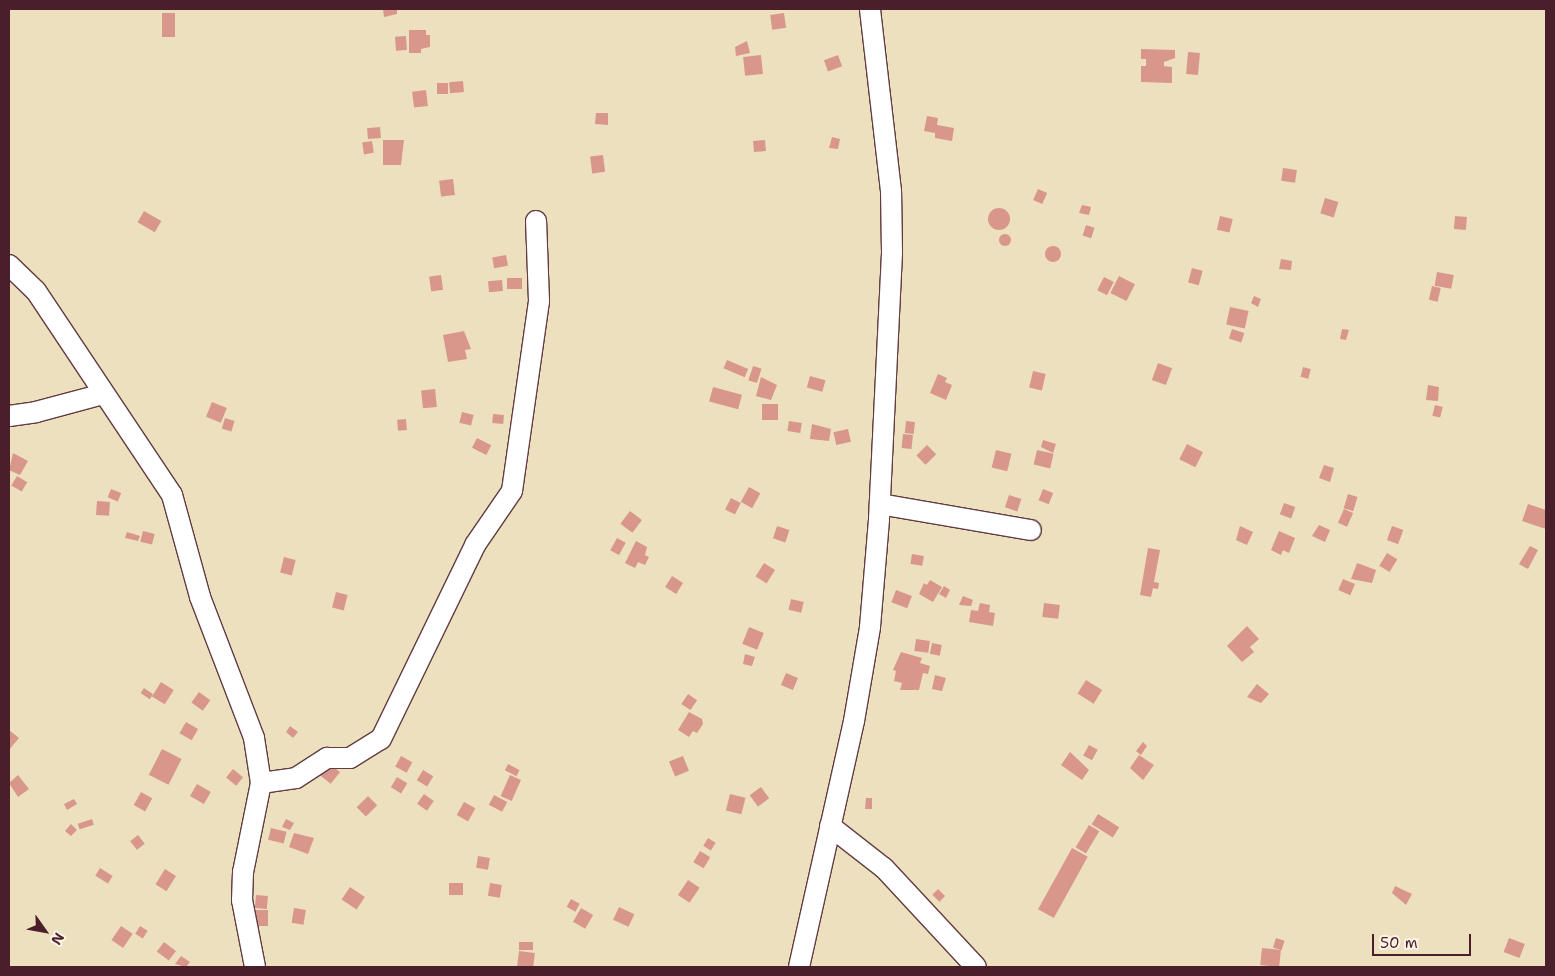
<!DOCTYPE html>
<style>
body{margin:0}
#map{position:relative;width:1555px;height:976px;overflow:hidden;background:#ece0be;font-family:"Shantell Sans",sans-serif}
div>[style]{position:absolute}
.building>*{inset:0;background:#d9978c;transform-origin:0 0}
.round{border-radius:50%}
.roads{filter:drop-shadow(1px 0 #623c41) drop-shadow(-1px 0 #623c41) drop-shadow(0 1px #623c41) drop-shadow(0 -1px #623c41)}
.minor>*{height:20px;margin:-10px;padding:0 10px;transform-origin:10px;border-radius:10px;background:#fff}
span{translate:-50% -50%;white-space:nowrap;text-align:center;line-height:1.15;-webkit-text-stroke:4px #fcf5e5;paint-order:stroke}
.frame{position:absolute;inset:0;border:10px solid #4a1f2b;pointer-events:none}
.north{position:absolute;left:20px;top:906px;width:50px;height:50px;-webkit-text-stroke:4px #fcf5e5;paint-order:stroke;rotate:122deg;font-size:14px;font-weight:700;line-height:20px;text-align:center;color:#4a1f2b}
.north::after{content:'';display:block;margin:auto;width:18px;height:22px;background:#4a1f2b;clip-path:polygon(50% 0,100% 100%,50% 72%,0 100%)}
.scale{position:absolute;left:1372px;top:934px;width:99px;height:22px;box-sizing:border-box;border:2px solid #4a1f2b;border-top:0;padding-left:6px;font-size:15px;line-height:18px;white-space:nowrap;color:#4a1f2b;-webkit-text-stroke:4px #fcf5e5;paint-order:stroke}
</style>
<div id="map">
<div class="building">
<i style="clip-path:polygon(383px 9px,397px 9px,397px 14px,384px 17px)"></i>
<i style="left:162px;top:13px;width:13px;height:24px"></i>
<i style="left:784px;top:13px;width:15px;height:14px;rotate:82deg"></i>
<i style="clip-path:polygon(409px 30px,426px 30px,426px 35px,430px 35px,430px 47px,421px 49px,421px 53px,409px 53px)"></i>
<i style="left:406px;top:36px;width:14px;height:11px;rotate:86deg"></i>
<i style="clip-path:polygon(747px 41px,750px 53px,736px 56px,735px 47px)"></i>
<i style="clip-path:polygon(1141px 49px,1175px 50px,1175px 58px,1164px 62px,1164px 66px,1172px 67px,1172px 83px,1141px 82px,1141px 66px,1146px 66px,1146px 59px,1141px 59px)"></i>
<i style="left:1188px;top:52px;width:12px;height:22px;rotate:5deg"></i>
<i style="left:761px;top:55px;width:19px;height:18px;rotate:84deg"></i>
<i style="left:838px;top:55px;width:12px;height:15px;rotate:70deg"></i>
<i style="left:463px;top:81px;width:11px;height:14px;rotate:85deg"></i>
<i style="left:437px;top:83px;width:11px;height:11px"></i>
<i style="left:426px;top:90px;width:16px;height:14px;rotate:83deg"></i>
<i style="clip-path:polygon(596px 113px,608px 113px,608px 125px,595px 124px)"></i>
<i style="clip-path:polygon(927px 116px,938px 118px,937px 125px,954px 128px,952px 141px,935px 138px,935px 133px,924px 131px)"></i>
<i style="left:380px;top:127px;width:11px;height:13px;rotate:85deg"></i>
<i style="clip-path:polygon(832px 137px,840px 139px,838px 149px,829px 148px)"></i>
<i style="clip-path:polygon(383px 140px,404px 140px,401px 165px,383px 165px)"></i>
<i style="left:765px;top:140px;width:11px;height:12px;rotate:85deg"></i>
<i style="left:372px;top:141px;width:12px;height:10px;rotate:81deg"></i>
<i style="left:603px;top:155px;width:17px;height:13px;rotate:83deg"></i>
<i style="left:1283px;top:168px;width:14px;height:13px;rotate:8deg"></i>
<i style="left:453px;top:179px;width:16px;height:14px;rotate:83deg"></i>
<i style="left:1038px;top:189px;width:10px;height:12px;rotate:24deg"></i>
<i style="left:1325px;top:198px;width:14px;height:16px;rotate:17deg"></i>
<i style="clip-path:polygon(1082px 205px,1091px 207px,1089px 215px,1079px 213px)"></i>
<i class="round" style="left:988px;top:208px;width:22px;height:22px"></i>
<i style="left:144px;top:211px;width:20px;height:13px;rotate:30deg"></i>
<i style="left:1220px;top:216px;width:13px;height:14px;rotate:13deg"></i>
<i style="left:1455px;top:216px;width:12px;height:13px;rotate:5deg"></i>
<i style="left:1086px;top:225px;width:9px;height:11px;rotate:18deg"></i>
<i class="round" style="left:999px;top:234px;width:12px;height:12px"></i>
<i class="round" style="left:1045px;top:246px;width:16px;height:16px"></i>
<i style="left:506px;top:255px;width:11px;height:14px;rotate:80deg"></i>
<i style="clip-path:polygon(1281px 259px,1292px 261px,1291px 270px,1279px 269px)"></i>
<i style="left:1192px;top:268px;width:11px;height:15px;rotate:15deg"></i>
<i style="left:1437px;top:272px;width:17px;height:14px;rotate:10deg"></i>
<i style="left:441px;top:275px;width:15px;height:12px;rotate:82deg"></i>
<i style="left:1119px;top:276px;width:18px;height:19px;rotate:27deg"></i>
<i style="left:1104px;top:277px;width:11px;height:15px;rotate:27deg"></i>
<i style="left:522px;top:278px;width:11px;height:15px;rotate:90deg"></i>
<i style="left:502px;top:280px;width:11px;height:14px;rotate:85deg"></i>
<i style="left:1432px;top:286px;width:9px;height:14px;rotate:13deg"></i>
<i style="clip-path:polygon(1254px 296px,1261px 299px,1258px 307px,1251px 303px)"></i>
<i style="left:1230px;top:307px;width:19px;height:18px;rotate:12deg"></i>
<i style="left:1232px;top:329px;width:13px;height:10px;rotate:18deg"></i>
<i style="clip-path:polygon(1342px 329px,1349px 330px,1346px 340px,1340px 339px)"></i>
<i style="clip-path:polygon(464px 331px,471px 349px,465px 350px,467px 359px,448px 362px,443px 335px)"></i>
<i style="left:727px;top:360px;width:23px;height:9px;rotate:23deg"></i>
<i style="left:1158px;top:363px;width:15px;height:18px;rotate:20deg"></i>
<i style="left:753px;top:366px;width:9px;height:15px;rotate:18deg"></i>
<i style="left:1303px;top:367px;width:8px;height:10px;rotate:14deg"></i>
<i style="left:1033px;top:371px;width:13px;height:17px;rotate:13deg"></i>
<i style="clip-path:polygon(938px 374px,947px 378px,945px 382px,952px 385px,946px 400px,930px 393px)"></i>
<i style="left:810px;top:376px;width:16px;height:12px;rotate:15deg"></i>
<i style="clip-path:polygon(761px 377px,777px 385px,771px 400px,756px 396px)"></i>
<i style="clip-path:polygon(1428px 385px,1439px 387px,1438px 401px,1426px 400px)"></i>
<i style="left:713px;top:387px;width:30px;height:15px;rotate:15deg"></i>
<i style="left:435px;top:389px;width:18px;height:14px;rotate:84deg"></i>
<i style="left:212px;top:402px;width:16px;height:16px;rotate:22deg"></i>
<i style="left:762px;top:404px;width:16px;height:16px"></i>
<i style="left:1435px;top:405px;width:8px;height:11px;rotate:14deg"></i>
<i style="left:462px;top:412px;width:12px;height:11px;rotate:14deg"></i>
<i style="left:493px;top:414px;width:11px;height:9px;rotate:5deg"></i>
<i style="left:225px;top:418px;width:10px;height:11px;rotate:17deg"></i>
<i style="left:406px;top:419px;width:11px;height:9px;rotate:85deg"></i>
<i style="left:789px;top:421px;width:13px;height:10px;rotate:9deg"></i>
<i style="left:906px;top:421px;width:9px;height:12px;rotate:6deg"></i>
<i style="clip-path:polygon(812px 424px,831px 429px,829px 441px,810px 439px)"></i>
<i style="left:848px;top:429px;width:13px;height:15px;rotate:77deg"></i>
<i style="left:903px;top:434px;width:10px;height:14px;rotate:6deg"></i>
<i style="left:477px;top:438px;width:16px;height:11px;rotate:27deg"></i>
<i style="clip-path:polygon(1043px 440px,1056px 444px,1053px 453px,1041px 447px)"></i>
<i style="left:1187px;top:444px;width:18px;height:17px;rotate:27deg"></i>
<i style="left:927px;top:445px;width:13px;height:15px;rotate:45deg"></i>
<i style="left:996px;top:450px;width:16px;height:18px;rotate:14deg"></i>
<i style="left:1037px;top:450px;width:17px;height:15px;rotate:13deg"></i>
<i style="clip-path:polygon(13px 453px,28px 461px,20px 475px,9px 470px)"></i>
<i style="clip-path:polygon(1324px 465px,1334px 468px,1330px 482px,1319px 478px)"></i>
<i style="left:17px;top:476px;width:12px;height:11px;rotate:31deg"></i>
<i style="left:749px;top:487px;width:13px;height:17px;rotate:29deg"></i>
<i style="left:111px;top:489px;width:11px;height:9px;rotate:22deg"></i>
<i style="left:1043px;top:489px;width:11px;height:12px;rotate:22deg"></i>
<i style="left:1348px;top:494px;width:10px;height:15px;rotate:17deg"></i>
<i style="left:1009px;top:495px;width:13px;height:13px;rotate:18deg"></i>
<i style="left:731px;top:498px;width:11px;height:13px;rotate:27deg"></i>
<i style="left:97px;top:501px;width:13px;height:14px;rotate:4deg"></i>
<i style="left:1284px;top:503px;width:12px;height:12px;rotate:20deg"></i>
<i style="clip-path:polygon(1528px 504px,1546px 510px,1546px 529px,1522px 521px)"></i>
<i style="left:1344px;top:509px;width:10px;height:15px;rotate:24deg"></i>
<i style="left:630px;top:511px;width:15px;height:16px;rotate:37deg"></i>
<i style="clip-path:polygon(1319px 525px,1330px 530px,1325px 542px,1312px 536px)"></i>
<i style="left:777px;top:526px;width:13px;height:13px;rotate:18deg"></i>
<i style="clip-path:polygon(1240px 526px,1253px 532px,1247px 545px,1236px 540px)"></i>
<i style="left:1392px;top:526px;width:12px;height:15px;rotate:20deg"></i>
<i style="left:143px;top:531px;width:12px;height:11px;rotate:14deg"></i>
<i style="clip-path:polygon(1279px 531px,1295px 538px,1289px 553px,1283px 550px,1281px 555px,1271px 550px)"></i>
<i style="clip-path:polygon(127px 532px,140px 536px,138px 541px,125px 538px)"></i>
<i style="left:617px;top:538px;width:10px;height:14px;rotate:29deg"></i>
<i style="clip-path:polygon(636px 541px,647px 547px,645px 555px,649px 557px,645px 565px,638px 562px,635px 568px,625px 563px)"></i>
<i style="clip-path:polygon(1530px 546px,1538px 550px,1528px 569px,1519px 564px)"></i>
<i style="clip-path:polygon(1148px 548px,1160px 550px,1154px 582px,1159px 583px,1158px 589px,1153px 588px,1151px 597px,1140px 595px)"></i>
<i style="left:1387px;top:553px;width:12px;height:15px;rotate:31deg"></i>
<i style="left:912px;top:554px;width:12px;height:10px;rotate:9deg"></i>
<i style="left:284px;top:557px;width:12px;height:16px;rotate:14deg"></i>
<i style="left:764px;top:563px;width:13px;height:16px;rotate:32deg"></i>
<i style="clip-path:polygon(1357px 563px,1376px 570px,1372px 583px,1351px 579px)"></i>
<i style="left:672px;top:576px;width:13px;height:13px;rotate:32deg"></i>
<i style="left:1343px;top:579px;width:13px;height:12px;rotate:23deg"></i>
<i style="clip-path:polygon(930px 580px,942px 587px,933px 602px,919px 594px,924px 583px,927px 585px)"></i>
<i style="clip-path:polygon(944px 586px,950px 590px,946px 598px,939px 594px)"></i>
<i style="left:896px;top:590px;width:17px;height:13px;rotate:21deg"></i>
<i style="left:336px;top:592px;width:12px;height:16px;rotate:14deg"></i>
<i style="clip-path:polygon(963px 596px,973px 600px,971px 606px,959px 605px)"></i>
<i style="left:791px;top:599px;width:13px;height:11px;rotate:13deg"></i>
<i style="clip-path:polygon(980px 603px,990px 605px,989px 612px,995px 613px,993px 626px,969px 622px,971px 610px,978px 611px)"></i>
<i style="left:1044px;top:603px;width:16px;height:14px;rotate:7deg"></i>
<i style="clip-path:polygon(1247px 626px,1259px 639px,1250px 647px,1254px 652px,1242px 662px,1227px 646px)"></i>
<i style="left:749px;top:627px;width:16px;height:18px;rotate:22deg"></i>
<i style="left:916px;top:639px;width:14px;height:12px;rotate:8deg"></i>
<i style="left:932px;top:643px;width:10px;height:11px;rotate:11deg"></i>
<i style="clip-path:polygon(901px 652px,922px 658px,920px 663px,930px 666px,928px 674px,923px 673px,919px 690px,900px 690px,902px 683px,894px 681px,896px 671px,893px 670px)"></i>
<i style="clip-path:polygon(745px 654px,755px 657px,752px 666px,743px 664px)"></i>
<i style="left:786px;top:673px;width:13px;height:13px;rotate:23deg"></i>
<i style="clip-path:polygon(935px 675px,946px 678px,942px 691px,932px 689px)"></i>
<i style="left:1086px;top:680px;width:19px;height:16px;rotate:32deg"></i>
<i style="left:161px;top:682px;width:15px;height:17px;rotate:32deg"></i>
<i style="clip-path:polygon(1257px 684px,1269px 694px,1261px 703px,1247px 697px)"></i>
<i style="left:144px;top:688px;width:11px;height:6px;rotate:34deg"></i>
<i style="left:199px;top:692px;width:14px;height:13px;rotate:36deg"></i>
<i style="left:688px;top:694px;width:11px;height:12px;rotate:34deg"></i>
<i style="clip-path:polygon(689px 712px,702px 719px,703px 724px,697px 733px,693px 731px,689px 737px,678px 730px)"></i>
<i style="left:186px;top:722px;width:14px;height:13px;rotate:30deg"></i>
<i style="clip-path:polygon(290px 726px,298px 732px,293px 738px,286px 732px)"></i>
<i style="clip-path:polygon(9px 730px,19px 738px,9px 750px)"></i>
<i style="clip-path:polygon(1143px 742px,1147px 746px,1141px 755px,1136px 751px)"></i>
<i style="left:1089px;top:745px;width:10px;height:12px;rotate:29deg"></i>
<i style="left:162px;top:749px;width:22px;height:29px;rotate:27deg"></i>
<i style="clip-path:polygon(1070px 752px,1089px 770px,1082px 780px,1061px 765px)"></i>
<i style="clip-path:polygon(1139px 755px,1154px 765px,1143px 780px,1130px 768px)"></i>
<i style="left:401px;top:756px;width:13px;height:12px;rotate:29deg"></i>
<i style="left:683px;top:756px;width:16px;height:15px;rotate:68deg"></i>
<i style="left:330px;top:764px;width:13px;height:15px;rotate:39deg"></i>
<i style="left:508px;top:764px;width:13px;height:7px;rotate:27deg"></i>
<i style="left:233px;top:769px;width:13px;height:11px;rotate:39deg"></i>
<i style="left:423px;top:770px;width:12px;height:12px;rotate:31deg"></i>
<i style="clip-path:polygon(18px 775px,29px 789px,18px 797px,9px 783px)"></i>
<i style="left:510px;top:775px;width:12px;height:23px;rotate:24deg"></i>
<i style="left:397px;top:777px;width:12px;height:12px;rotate:31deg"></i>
<i style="left:197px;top:784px;width:16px;height:14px;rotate:30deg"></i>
<i style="left:761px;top:787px;width:14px;height:14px;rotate:54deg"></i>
<i style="left:141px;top:792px;width:13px;height:15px;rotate:29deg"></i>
<i style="left:424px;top:794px;width:12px;height:12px;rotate:35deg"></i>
<i style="left:730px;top:794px;width:16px;height:17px;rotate:14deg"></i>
<i style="left:494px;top:795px;width:15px;height:11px;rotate:28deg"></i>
<i style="left:368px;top:796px;width:13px;height:16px;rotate:45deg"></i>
<i style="clip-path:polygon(866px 798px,872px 798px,872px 809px,865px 809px)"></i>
<i style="clip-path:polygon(74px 799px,77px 804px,67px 810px,64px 804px)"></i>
<i style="left:464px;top:802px;width:13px;height:15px;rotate:29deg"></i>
<i style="left:1098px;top:814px;width:25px;height:12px;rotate:32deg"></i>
<i style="left:92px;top:819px;width:6px;height:15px;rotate:72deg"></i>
<i style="clip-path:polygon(286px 819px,294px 823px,290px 830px,282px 827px)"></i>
<i style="clip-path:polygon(71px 824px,77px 830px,71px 836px,65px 831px)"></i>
<i style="left:1089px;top:825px;width:12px;height:26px;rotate:31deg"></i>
<i style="left:271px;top:828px;width:16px;height:12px;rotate:14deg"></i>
<i style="clip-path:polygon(294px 833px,314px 838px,308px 854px,289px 847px)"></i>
<i style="left:138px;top:835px;width:11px;height:10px;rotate:52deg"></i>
<i style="left:708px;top:838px;width:9px;height:9px;rotate:32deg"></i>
<i style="left:1072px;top:848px;width:18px;height:70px;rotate:29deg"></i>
<i style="left:700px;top:851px;width:12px;height:13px;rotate:31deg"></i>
<i style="left:478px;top:856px;width:12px;height:12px;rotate:9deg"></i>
<i style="left:100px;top:868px;width:15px;height:9px;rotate:32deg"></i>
<i style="left:165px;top:869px;width:13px;height:18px;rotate:32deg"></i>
<i style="left:688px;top:880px;width:14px;height:18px;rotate:34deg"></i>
<i style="left:449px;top:883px;width:14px;height:12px"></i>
<i style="left:490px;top:883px;width:12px;height:13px;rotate:9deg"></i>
<i style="clip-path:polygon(1395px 886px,1412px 894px,1406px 905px,1392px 893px)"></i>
<i style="left:350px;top:887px;width:18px;height:15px;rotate:34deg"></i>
<i style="left:938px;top:889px;width:10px;height:8px;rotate:45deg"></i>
<i style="left:256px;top:895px;width:12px;height:13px;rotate:5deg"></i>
<i style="left:571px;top:899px;width:10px;height:9px;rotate:29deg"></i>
<i style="left:619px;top:907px;width:17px;height:14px;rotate:25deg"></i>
<i style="left:294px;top:908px;width:12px;height:15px;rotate:9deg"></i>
<i style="left:581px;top:908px;width:14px;height:16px;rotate:30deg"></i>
<i style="left:255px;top:910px;width:13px;height:16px"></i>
<i style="left:121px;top:926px;width:14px;height:17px;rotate:34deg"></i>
<i style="left:140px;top:926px;width:9px;height:9px;rotate:32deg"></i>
<i style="left:1276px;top:938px;width:9px;height:10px;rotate:18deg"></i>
<i style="left:1509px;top:938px;width:17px;height:15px;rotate:21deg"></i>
<i style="left:164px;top:942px;width:15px;height:12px;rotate:37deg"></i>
<i style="left:519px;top:942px;width:14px;height:8px"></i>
<i style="left:1262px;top:948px;width:19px;height:17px;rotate:6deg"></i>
<i style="left:519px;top:951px;width:16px;height:16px;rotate:7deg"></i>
<i style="clip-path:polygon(181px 956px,190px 962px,186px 967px,175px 964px)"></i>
</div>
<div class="roads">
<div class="minor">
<i style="left:9px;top:265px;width:37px;rotate:44deg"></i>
<i style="left:36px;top:291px;width:245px;rotate:56.3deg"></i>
<i style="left:172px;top:495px;width:106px;rotate:74.6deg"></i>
<i style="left:200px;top:597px;width:151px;rotate:69deg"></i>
<i style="left:254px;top:738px;width:46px;rotate:81.2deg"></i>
<i style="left:261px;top:783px;width:91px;rotate:101.4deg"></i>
<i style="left:243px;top:872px;width:28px;rotate:92deg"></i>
<i style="left:242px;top:900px;width:68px;rotate:79deg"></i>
<i style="left:9px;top:416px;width:27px;rotate:-8deg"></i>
<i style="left:36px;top:412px;width:69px;rotate:-15deg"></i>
<i style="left:880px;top:504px;width:153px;rotate:9.8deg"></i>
<i style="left:261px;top:783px;width:35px;rotate:-8deg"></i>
<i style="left:296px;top:778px;width:37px;rotate:-33deg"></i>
<i style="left:327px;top:758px;width:23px"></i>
<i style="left:350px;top:758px;width:36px;rotate:-32deg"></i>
<i style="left:381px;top:739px;width:216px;rotate:-64.1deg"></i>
<i style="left:475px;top:545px;width:65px;rotate:-55.6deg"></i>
<i style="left:512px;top:491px;width:192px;rotate:-81.9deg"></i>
<i style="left:539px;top:301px;width:80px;rotate:-92.1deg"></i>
<i style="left:830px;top:826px;width:68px;rotate:37.9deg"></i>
<i style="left:884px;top:868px;width:135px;rotate:47.1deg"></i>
<i style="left:799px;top:967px;width:252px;rotate:-77.4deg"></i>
<i style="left:854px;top:721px;width:95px;rotate:-80.3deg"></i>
<i style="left:870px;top:627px;width:108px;rotate:-85.2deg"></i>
<i style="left:879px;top:519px;width:267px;rotate:-87.2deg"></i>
<i style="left:892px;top:252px;width:61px;rotate:-90.9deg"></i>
<i style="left:891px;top:191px;width:183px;rotate:-96.6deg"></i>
</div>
</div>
<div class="frame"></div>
<div class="north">N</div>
<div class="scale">50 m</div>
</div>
